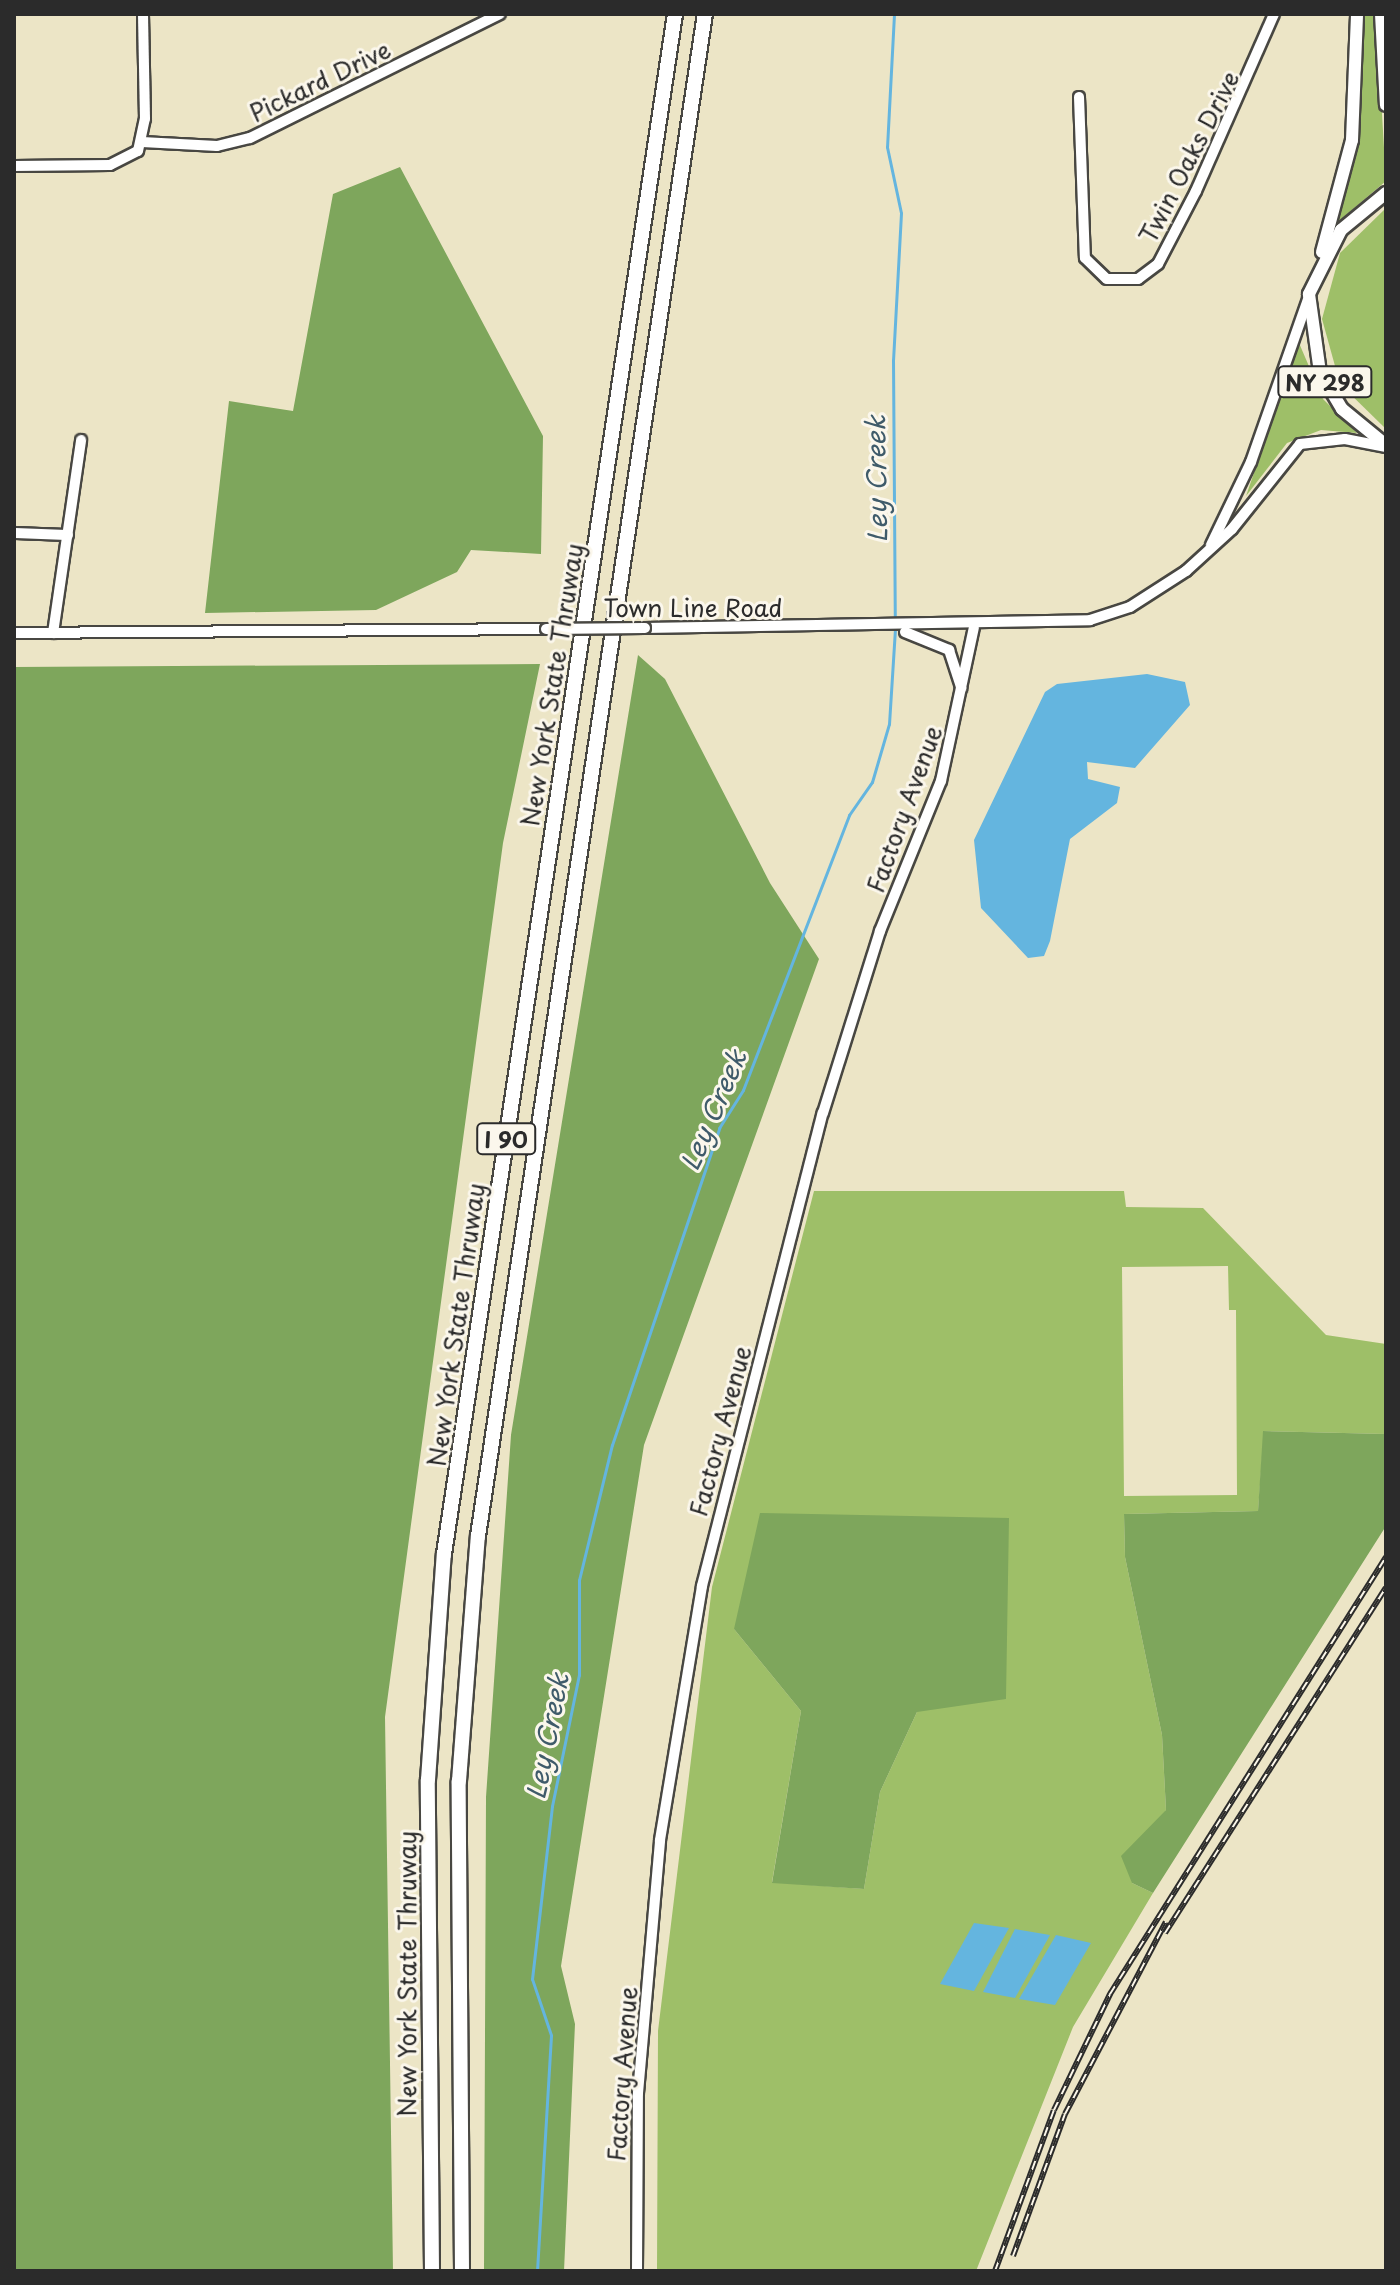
<!DOCTYPE html>
<style>
body{margin:0}
#map{position:relative;width:1400px;height:2285px;overflow:hidden;background:#ece5c6;font-family:"Playpen Sans",sans-serif}
div>[style]{position:absolute}
.green>*{inset:0;background:#9ebf68}
.forest>*{inset:0;background:#7ea65c}
.water>*{inset:0;background:#64b5df}
.stream>*{height:3px;margin:-1.5px;padding:0 1.5px;transform-origin:1.5px;border-radius:1.5px;background:#64b5df}
.roads{filter:drop-shadow(2px 0 #484742) drop-shadow(-2px 0 #484742) drop-shadow(0 2px #484742) drop-shadow(0 -2px #484742)}
.minor>*{height:10px;margin:-5px;padding:0 5px;transform-origin:5px;border-radius:5px;background:#fff}
.major>*{height:12px;margin:-6px;padding:0 6px;transform-origin:6px;border-radius:6px;background:#fff}
.highway>*{height:14px;margin:-7px;padding:0 7px;transform-origin:7px;border-radius:7px;background:#fff}
.rail>*{height:6px;margin-top:-3px;transform-origin:0;background:repeating-linear-gradient(90deg,#fbf7ec 0 9px,#2b2b2b 0 18px);box-sizing:border-box;border-block:2px solid #2b2b2b}
.bridges{filter:drop-shadow(2px 0 #484742) drop-shadow(-2px 0 #484742) drop-shadow(0 2px #484742) drop-shadow(0 -2px #484742)}
.minor-bridge>*{height:10px;margin:-5px;padding:0 5px;transform-origin:5px;border-radius:5px;background:#fff}
span{translate:-50% -50%;white-space:nowrap;text-align:center;line-height:1.15;-webkit-text-stroke:6px #fbf7ec;paint-order:stroke}
.shield-label span{padding:2px 6px;background:#fbf7ec;border:2px solid;border-radius:6px;-webkit-text-stroke-width:0}
.shield-label{font-size:22px;color:#2b2b2b;font-weight:700}
.street-label{font-size:24px;color:#2b2b2b}
.water-label{font-size:26px;color:#3f5b6a;font-style:italic}
.frame{position:absolute;inset:0;border:16px solid #2b2b2b;pointer-events:none}
</style>
<div id="map">
<div class="green">
<i style="clip-path:polygon(1363px 14px,1376px 14px,1386px 181px,1333px 226px,1360px 132px)"></i>
<i style="clip-path:polygon(1386px 208px,1386px 429px,1340px 384px,1322px 319px,1340px 253px)"></i>
<i style="clip-path:polygon(1299px 343px,1323px 399px,1357px 433px,1321px 430px,1287px 443px,1246px 496px)"></i>
<i style="clip-path:polygon(evenodd,814px 1191px,1124px 1191px,1126px 1207px,1203px 1208px,1326px 1335px,1386px 1344px,1386px 1434px,1264px 1431px,1258px 1511px,1124px 1514px,1125px 1557px,1162px 1735px,1166px 1810px,1132px 1883px,1153px 1893px,1073px 2027px,976px 2271px,657px 2271px,658px 2031px,712px 1587px,814px 1191px,1228px 1266px,1229px 1310px,1236px 1310px,1237px 1495px,1124px 1496px,1122px 1267px,1228px 1266px,814px 1191px,734px 1629px,917px 1712px,880px 1792px,864px 1889px,772px 1882px,801px 1711px,734px 1629px)"></i>
</div>
<div class="forest">
<i style="clip-path:polygon(400px 167px,543px 436px,541px 554px,471px 550px,457px 572px,376px 610px,205px 613px,229px 401px,293px 411px,333px 194px)"></i>
<i style="clip-path:polygon(638px 655px,665px 679px,770px 883px,819px 959px,644px 1445px,561px 1966px,575px 2024px,564px 2271px,484px 2271px,486px 1797px,511px 1435px)"></i>
<i style="clip-path:polygon(540px 664px,503px 843px,385px 1717px,393px 2271px,14px 2271px,14px 667px)"></i>
<i style="clip-path:polygon(1263px 1431px,1386px 1434px,1386px 1526px,1153px 1893px,1132px 1883px,1121px 1856px,1166px 1810px,1162px 1735px,1125px 1557px,1124px 1514px,1258px 1511px)"></i>
<i style="clip-path:polygon(760px 1513px,1009px 1518px,1006px 1699px,917px 1712px,880px 1792px,864px 1889px,772px 1883px,801px 1711px,734px 1629px)"></i>
</div>
<div class="water">
<i style="clip-path:polygon(1147px 674px,1185px 682px,1190px 705px,1135px 768px,1087px 762px,1088px 779px,1120px 787px,1117px 803px,1070px 839px,1050px 941px,1044px 956px,1028px 958px,981px 908px,974px 840px,1045px 692px,1057px 684px)"></i>
<i style="clip-path:polygon(974px 1923px,1009px 1928px,974px 1991px,940px 1984px)"></i>
<i style="clip-path:polygon(1015px 1929px,1050px 1935px,1015px 1998px,983px 1992px)"></i>
<i style="clip-path:polygon(1056px 1935px,1091px 1943px,1055px 2005px,1019px 1999px)"></i>
</div>
<div class="stream">
<i style="left:894px;top:14px;width:133px;rotate:93deg"></i>
<i style="left:887px;top:147px;width:67px;rotate:78deg"></i>
<i style="left:901px;top:213px;width:147px;rotate:93.1deg"></i>
<i style="left:893px;top:360px;width:260px;rotate:89.6deg"></i>
<i style="left:537px;top:2271px;width:236px;rotate:-86.6deg"></i>
<i style="left:551px;top:2035px;width:59px;rotate:-108.7deg"></i>
<i style="left:532px;top:1979px;width:174px;rotate:-83.4deg"></i>
<i style="left:552px;top:1806px;width:134px;rotate:-78.4deg"></i>
<i style="left:579px;top:1675px;width:95px;rotate:-90deg"></i>
<i style="left:579px;top:1580px;width:139px;rotate:-76.3deg"></i>
<i style="left:612px;top:1445px;width:335px;rotate:-71.3deg"></i>
<i style="left:719px;top:1128px;width:45px;rotate:-57.7deg"></i>
<i style="left:743px;top:1090px;width:295px;rotate:-68.9deg"></i>
<i style="left:849px;top:815px;width:40px;rotate:-55.1deg"></i>
<i style="left:872px;top:782px;width:60px;rotate:-73.7deg"></i>
<i style="left:889px;top:724px;width:96px;rotate:-86.4deg"></i>
</div>
<div class="roads">
<div class="minor">
<i style="left:1079px;top:97px;width:161px;rotate:87.9deg"></i>
<i style="left:1085px;top:258px;width:30px;rotate:44deg"></i>
<i style="left:1107px;top:279px;width:31px"></i>
<i style="left:1138px;top:279px;width:25px;rotate:-37deg"></i>
<i style="left:1158px;top:264px;width:82px;rotate:-62.5deg"></i>
<i style="left:1196px;top:191px;width:193px;rotate:-66.2deg"></i>
<i style="left:142px;top:142px;width:75px;rotate:3.1deg"></i>
<i style="left:217px;top:146px;width:34px;rotate:-14deg"></i>
<i style="left:250px;top:138px;width:279px;rotate:-26.4deg"></i>
<i style="left:14px;top:166px;width:96px;rotate:-0.6deg"></i>
<i style="left:110px;top:165px;width:31px;rotate:-27deg"></i>
<i style="left:138px;top:151px;width:33px;rotate:-78deg"></i>
<i style="left:145px;top:119px;width:105px;rotate:-91.1deg"></i>
<i style="left:14px;top:533px;width:54px;rotate:2.1deg"></i>
<i style="left:1211px;top:545px;width:92px;rotate:-64.3deg"></i>
<i style="left:1251px;top:462px;width:176px;rotate:-70.7deg"></i>
<i style="left:645px;top:628px;width:445px;rotate:-1deg"></i>
<i style="left:1090px;top:620px;width:42px;rotate:-18deg"></i>
<i style="left:1130px;top:607px;width:67px;rotate:-32.7deg"></i>
<i style="left:1186px;top:571px;width:62px;rotate:-42.4deg"></i>
<i style="left:1232px;top:529px;width:109px;rotate:-51.3deg"></i>
<i style="left:1300px;top:444px;width:45px;rotate:-6.3deg"></i>
<i style="left:1345px;top:439px;width:42px;rotate:11deg"></i>
<i style="left:905px;top:632px;width:48px;rotate:22.2deg"></i>
<i style="left:949px;top:650px;width:40px;rotate:72deg"></i>
<i style="left:14px;top:633px;width:532px;rotate:-0.43deg"></i>
<i style="left:53px;top:633px;width:195px;rotate:-81.7deg"></i>
<i style="left:637px;top:2271px;width:178px;rotate:-89.7deg"></i>
<i style="left:638px;top:2093px;width:254px;rotate:-85deg"></i>
<i style="left:660px;top:1840px;width:257px;rotate:-80.6deg"></i>
<i style="left:702px;top:1586px;width:488px;rotate:-75.7deg"></i>
<i style="left:823px;top:1113px;width:191px;rotate:-72.6deg"></i>
<i style="left:880px;top:931px;width:162px;rotate:-67.9deg"></i>
<i style="left:941px;top:781px;width:157px;rotate:-77.9deg"></i>
</div>
<div class="major">
<i style="left:1381px;top:14px;width:91px;rotate:86.9deg"></i>
<i style="left:1386px;top:193px;width:58px;rotate:140.6deg"></i>
<i style="left:1341px;top:230px;width:72px;rotate:116.6deg"></i>
<i style="left:1309px;top:294px;width:79px;rotate:82deg"></i>
<i style="left:1320px;top:372px;width:43px;rotate:59.3deg"></i>
<i style="left:1342px;top:409px;width:57px;rotate:39.3deg"></i>
<i style="left:1322px;top:252px;width:116px;rotate:-75deg"></i>
<i style="left:1352px;top:140px;width:126px;rotate:-87.7deg"></i>
</div>
<div class="highway">
<i style="left:432px;top:2271px;width:491px;rotate:-90.5deg"></i>
<i style="left:428px;top:1780px;width:227px;rotate:-86deg"></i>
<i style="left:444px;top:1554px;width:1557px;rotate:-81.47deg"></i>
<i style="left:462px;top:2271px;width:490px;rotate:-90.4deg"></i>
<i style="left:459px;top:1781px;width:246px;rotate:-85.6deg"></i>
<i style="left:478px;top:1536px;width:1539px;rotate:-81.52deg"></i>
</div>
</div>
<div class="rail">
<i style="left:1165px;top:1933px;width:410px;rotate:-57.4deg"></i>
<i style="left:1013px;top:2256px;width:151px;rotate:-69.9deg"></i>
<i style="left:1065px;top:2114px;width:217px;rotate:-62.3deg"></i>
<i style="left:995px;top:2271px;width:171px;rotate:-69.9deg"></i>
<i style="left:1054px;top:2110px;width:129px;rotate:-64.2deg"></i>
<i style="left:1110px;top:1994px;width:517px;rotate:-57.72deg"></i>
</div>
<div class="bridges">
<div class="minor-bridge">
<i style="left:546px;top:629px;width:99px;rotate:-0.6deg"></i>
</div>
</div>
<div class="shield-label">
<span style="left:1325px;top:382px">NY 298</span>
<span style="left:506px;top:1139px">I 90</span>
</div>
<div class="street-label">
<span style="left:320px;top:81px;rotate:-26deg">Pickard Drive</span>
<span style="left:1189px;top:157px;rotate:-63deg">Twin Oaks Drive</span>
<span style="left:693px;top:608px">Town Line Road</span>
<span style="left:552px;top:685px;rotate:-81deg">New York State Thruway</span>
<span style="left:904px;top:809px;rotate:-70deg">Factory Avenue</span>
<span style="left:456px;top:1325px;rotate:-82deg">New York State Thruway</span>
<span style="left:720px;top:1431px;rotate:-75deg">Factory Avenue</span>
<span style="left:407px;top:1974px;rotate:-90deg">New York State Thruway</span>
<span style="left:622px;top:2074px;rotate:-86deg">Factory Avenue</span>
</div>
<div class="water-label">
<span style="left:876px;top:479px;rotate:-91deg">Ley Creek</span>
<span style="left:713px;top:1110px;rotate:-67deg">Ley Creek</span>
<span style="left:547px;top:1736px;rotate:-79deg">Ley Creek</span>
</div>
<div class="frame"></div>
</div>
